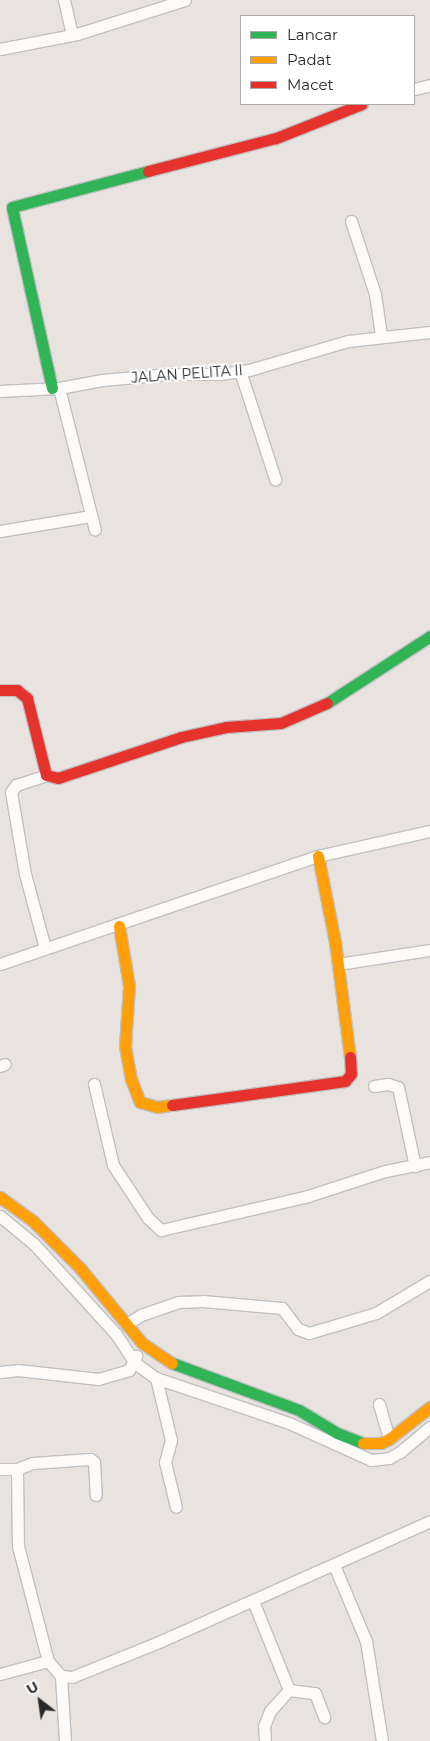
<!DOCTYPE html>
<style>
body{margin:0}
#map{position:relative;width:430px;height:1741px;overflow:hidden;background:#e8e3de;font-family:Montserrat,sans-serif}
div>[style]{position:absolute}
.roads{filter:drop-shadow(1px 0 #c1c0c0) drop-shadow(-1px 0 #c1c0c0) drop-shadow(0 1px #c1c0c0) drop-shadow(0 -1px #c1c0c0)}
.street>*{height:11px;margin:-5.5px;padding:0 5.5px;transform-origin:5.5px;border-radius:5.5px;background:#fcfbfa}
.fast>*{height:11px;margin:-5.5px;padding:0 5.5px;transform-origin:5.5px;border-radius:5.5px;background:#30b455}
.slow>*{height:11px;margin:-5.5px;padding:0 5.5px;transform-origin:5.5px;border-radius:5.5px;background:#ff9f0a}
.jam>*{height:11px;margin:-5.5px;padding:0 5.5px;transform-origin:5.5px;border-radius:5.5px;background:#e5322d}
span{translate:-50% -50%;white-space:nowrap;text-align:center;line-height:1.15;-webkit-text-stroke:4px #fff;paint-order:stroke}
.street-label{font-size:14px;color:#292929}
.legend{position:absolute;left:240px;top:15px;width:175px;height:90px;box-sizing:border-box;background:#fff;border:1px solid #a9a9a9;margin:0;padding:6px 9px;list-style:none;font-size:15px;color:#292929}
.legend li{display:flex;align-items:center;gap:10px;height:25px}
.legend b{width:25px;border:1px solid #a9a9a9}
.north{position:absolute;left:15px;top:1676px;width:50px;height:50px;-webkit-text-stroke:4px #fff;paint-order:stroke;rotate:330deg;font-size:14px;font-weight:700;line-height:20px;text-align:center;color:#292929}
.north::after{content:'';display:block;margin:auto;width:18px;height:22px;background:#292929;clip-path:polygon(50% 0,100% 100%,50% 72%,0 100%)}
</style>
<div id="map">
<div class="roads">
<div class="street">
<i style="left:64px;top:0;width:36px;rotate:77deg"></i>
<i style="left:0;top:49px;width:78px;rotate:-11deg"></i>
<i style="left:77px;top:34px;width:113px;rotate:-17.5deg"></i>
<i style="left:414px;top:89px;width:16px;rotate:-14deg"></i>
<i style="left:351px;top:221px;width:77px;rotate:71.8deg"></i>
<i style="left:375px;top:294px;width:41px;rotate:81.7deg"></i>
<i style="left:240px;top:371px;width:114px;rotate:72deg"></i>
<i style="left:59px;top:388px;width:146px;rotate:75.8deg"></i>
<i style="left:0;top:391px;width:59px;rotate:-2.9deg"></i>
<i style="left:59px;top:388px;width:44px;rotate:-10.5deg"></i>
<i style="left:102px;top:380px;width:66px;rotate:-5.2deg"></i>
<i style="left:168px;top:374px;width:52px"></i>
<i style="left:220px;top:374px;width:29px;rotate:-8deg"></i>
<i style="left:249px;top:370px;width:103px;rotate:-16.3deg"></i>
<i style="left:348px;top:341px;width:82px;rotate:-6.3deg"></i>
<i style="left:0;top:531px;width:92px;rotate:-9.4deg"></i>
<i style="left:45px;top:948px;width:77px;rotate:-105.1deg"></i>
<i style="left:25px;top:874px;width:83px;rotate:-99.7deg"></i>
<i style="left:11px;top:792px;width:9px;rotate:-54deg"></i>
<i style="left:16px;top:785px;width:32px;rotate:-18deg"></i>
<i style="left:0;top:964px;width:336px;rotate:-18.8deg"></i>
<i style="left:318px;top:856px;width:115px;rotate:-12.6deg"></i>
<i style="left:338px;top:964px;width:93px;rotate:-8.7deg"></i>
<i style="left:0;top:1066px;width:5px;rotate:-22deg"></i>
<i style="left:94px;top:1084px;width:83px;rotate:76.8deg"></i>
<i style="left:113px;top:1165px;width:64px;rotate:56.6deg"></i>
<i style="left:148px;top:1218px;width:18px;rotate:43deg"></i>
<i style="left:161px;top:1230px;width:151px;rotate:-13deg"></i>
<i style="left:308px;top:1196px;width:81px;rotate:-18deg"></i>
<i style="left:385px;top:1171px;width:46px;rotate:-11.3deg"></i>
<i style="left:374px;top:1086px;width:14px;rotate:-8deg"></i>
<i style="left:388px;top:1084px;width:10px;rotate:17deg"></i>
<i style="left:398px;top:1087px;width:81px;rotate:77.9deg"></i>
<i style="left:0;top:1216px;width:44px;rotate:39.5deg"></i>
<i style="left:34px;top:1244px;width:122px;rotate:47.7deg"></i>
<i style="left:116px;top:1334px;width:35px;rotate:57deg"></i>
<i style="left:135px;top:1363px;width:26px;rotate:36deg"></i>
<i style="left:156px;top:1378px;width:64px;rotate:76.4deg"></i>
<i style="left:171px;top:1440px;width:23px;rotate:105deg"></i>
<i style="left:165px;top:1462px;width:46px;rotate:76.3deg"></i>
<i style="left:128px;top:1323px;width:15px;rotate:-32deg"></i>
<i style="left:141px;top:1315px;width:39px;rotate:-19deg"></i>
<i style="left:178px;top:1302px;width:25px;rotate:-2deg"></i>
<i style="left:203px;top:1301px;width:79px;rotate:5.1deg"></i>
<i style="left:282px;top:1308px;width:26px;rotate:53deg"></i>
<i style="left:298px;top:1329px;width:12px;rotate:20deg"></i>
<i style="left:309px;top:1333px;width:70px;rotate:-16.6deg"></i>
<i style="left:376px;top:1313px;width:63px;rotate:-30.7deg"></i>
<i style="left:0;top:1372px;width:18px;rotate:-6deg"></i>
<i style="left:18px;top:1370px;width:81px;rotate:6.4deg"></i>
<i style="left:98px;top:1379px;width:32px;rotate:-16deg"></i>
<i style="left:129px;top:1370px;width:16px;rotate:-63deg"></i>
<i style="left:156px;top:1378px;width:140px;rotate:18.7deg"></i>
<i style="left:289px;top:1423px;width:90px;rotate:24.3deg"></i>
<i style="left:371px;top:1460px;width:18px;rotate:-6deg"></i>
<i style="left:389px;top:1458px;width:13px;rotate:-29deg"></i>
<i style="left:400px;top:1452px;width:39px;rotate:-40deg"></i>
<i style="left:379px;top:1404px;width:36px;rotate:74deg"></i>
<i style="left:0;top:1469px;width:17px"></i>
<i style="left:17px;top:1469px;width:77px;rotate:89.3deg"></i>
<i style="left:18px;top:1546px;width:119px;rotate:75.4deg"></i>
<i style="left:17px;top:1469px;width:17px;rotate:-21deg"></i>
<i style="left:33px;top:1463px;width:57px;rotate:-4deg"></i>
<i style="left:90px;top:1459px;width:5px;rotate:37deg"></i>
<i style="left:94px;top:1462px;width:33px;rotate:87deg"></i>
<i style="left:334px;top:1565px;width:82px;rotate:67.2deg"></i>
<i style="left:366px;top:1641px;width:101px;rotate:80.9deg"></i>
<i style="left:253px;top:1601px;width:96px;rotate:68deg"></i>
<i style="left:0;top:1674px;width:50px;rotate:-15.2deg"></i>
<i style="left:48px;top:1661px;width:20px;rotate:49deg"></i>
<i style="left:61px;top:1676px;width:11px;rotate:5deg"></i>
<i style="left:72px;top:1677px;width:96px;rotate:-22deg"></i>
<i style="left:161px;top:1641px;width:295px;rotate:-24deg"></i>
<i style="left:61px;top:1676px;width:65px;rotate:86.5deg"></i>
<i style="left:265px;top:1738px;width:12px;rotate:-95deg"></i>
<i style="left:264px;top:1726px;width:16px;rotate:-68deg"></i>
<i style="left:270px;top:1711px;width:28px;rotate:-48deg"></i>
<i style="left:289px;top:1690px;width:26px;rotate:7deg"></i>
<i style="left:315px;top:1693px;width:26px;rotate:69deg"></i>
</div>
<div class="fast">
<i style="left:52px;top:388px;width:185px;rotate:-102.5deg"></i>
<i style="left:12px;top:207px;width:141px;rotate:-14.8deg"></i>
<i style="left:327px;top:703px;width:123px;rotate:-33deg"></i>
<i style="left:172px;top:1363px;width:135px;rotate:20.3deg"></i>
<i style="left:299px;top:1410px;width:44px;rotate:31.2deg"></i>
<i style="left:337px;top:1433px;width:28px;rotate:21deg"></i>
</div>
<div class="slow">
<i style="left:318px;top:856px;width:88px;rotate:78.8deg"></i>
<i style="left:335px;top:942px;width:116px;rotate:82.6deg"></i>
<i style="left:119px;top:926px;width:61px;rotate:80.5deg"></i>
<i style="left:129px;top:986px;width:60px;rotate:93.8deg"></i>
<i style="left:125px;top:1046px;width:34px;rotate:80deg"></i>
<i style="left:131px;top:1079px;width:25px;rotate:69deg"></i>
<i style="left:140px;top:1102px;width:18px;rotate:16deg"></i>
<i style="left:157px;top:1107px;width:15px;rotate:-8deg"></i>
<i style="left:0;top:1197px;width:41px;rotate:36deg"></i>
<i style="left:33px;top:1221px;width:66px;rotate:45deg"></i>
<i style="left:80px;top:1268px;width:97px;rotate:50.4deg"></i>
<i style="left:142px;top:1343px;width:36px;rotate:34deg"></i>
<i style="left:363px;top:1443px;width:18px"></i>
<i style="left:381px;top:1443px;width:9px;rotate:-27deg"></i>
<i style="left:389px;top:1439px;width:52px;rotate:-38deg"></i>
</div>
<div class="jam">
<i style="left:148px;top:171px;width:132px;rotate:-14.5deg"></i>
<i style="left:276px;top:138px;width:92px;rotate:-21.6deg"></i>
<i style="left:0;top:690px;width:17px"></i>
<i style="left:17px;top:690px;width:13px;rotate:39deg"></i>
<i style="left:27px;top:698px;width:79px;rotate:76.1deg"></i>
<i style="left:46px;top:775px;width:12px;rotate:14deg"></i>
<i style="left:58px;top:778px;width:130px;rotate:-18.4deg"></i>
<i style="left:181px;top:737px;width:46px;rotate:-12.5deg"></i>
<i style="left:226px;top:727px;width:55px;rotate:-4.2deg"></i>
<i style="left:281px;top:723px;width:50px;rotate:-23.5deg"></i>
<i style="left:172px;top:1105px;width:175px;rotate:-7.9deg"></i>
<i style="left:345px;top:1081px;width:9px;rotate:-49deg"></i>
<i style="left:351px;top:1074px;width:17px;rotate:-93deg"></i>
</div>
</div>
<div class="street-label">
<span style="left:187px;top:374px;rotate:-4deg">JALAN PELITA II</span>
</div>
<ul class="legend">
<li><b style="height:6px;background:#30b455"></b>Lancar</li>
<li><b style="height:6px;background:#ff9f0a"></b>Padat</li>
<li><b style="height:6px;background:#e5322d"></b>Macet</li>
</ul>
<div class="north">U</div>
</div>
